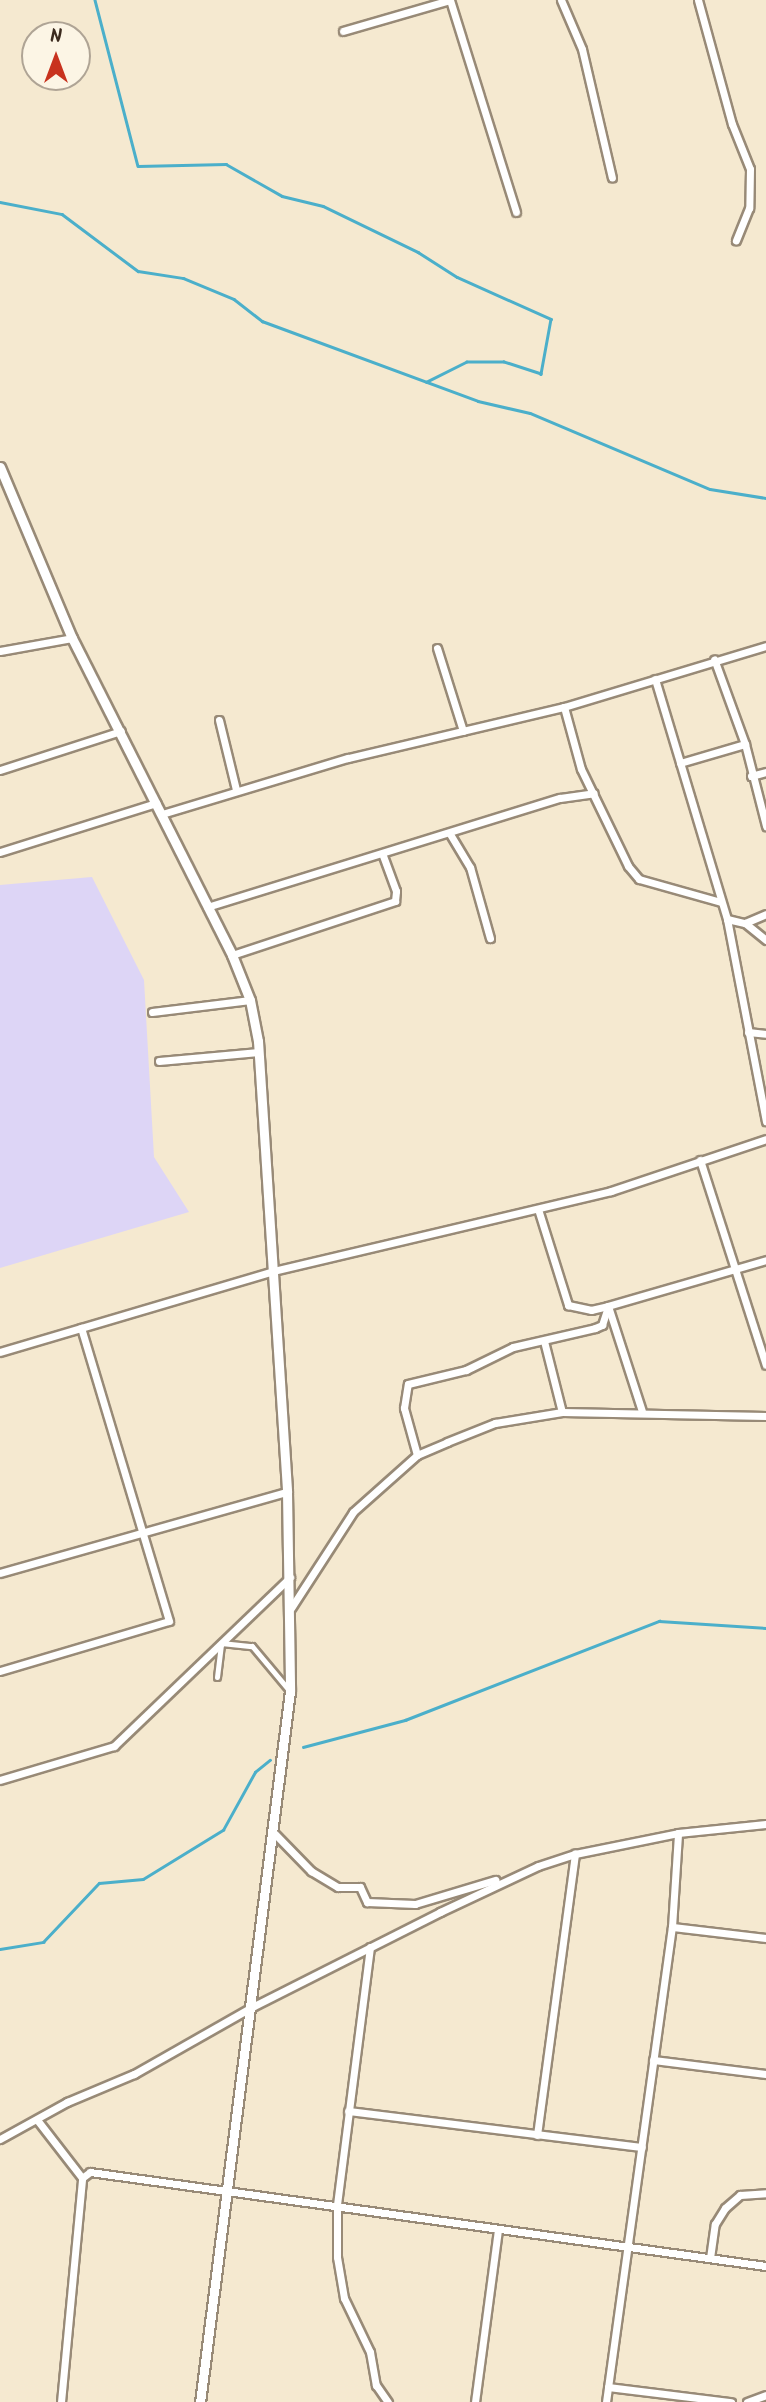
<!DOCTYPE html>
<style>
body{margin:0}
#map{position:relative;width:766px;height:2402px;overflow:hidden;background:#f5e9d0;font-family:Kalam,sans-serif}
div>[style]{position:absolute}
.built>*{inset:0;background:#ddd5f6}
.stream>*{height:2.5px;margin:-1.25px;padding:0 1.25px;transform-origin:1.25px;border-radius:1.25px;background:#4bafca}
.roads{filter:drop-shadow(2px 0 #988a77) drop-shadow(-2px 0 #988a77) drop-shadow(0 2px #988a77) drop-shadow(0 -2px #988a77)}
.pedestrian>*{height:5px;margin:-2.5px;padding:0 2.5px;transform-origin:2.5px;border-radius:2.5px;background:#fff}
.minor>*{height:7px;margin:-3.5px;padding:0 3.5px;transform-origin:3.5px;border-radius:3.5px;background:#fff}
.tertiary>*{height:9px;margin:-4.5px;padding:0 4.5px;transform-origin:4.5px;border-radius:4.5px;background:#fff}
span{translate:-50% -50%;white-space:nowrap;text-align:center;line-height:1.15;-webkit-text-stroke:5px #fcf5e5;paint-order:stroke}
.north{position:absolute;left:21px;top:21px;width:70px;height:70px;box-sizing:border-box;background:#fcf5e5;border:2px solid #afa495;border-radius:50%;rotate:0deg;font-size:19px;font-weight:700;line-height:28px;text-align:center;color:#3b2a1e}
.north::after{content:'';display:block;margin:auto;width:24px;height:32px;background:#c8321e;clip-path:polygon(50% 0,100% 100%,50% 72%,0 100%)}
</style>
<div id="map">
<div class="built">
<i style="clip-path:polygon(92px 877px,144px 980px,154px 1157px,189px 1212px,0 1268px,0 885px)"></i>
</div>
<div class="stream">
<i style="left:95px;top:0;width:171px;rotate:75.5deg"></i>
<i style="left:138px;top:166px;width:88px;rotate:-1.3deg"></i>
<i style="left:226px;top:164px;width:64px;rotate:29.7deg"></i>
<i style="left:282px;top:196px;width:42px;rotate:13.7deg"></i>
<i style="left:323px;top:206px;width:106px;rotate:25.8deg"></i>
<i style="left:418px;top:252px;width:46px;rotate:32.7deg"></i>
<i style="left:457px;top:277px;width:103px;rotate:24.1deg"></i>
<i style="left:551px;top:319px;width:56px;rotate:100.3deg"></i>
<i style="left:541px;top:374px;width:39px;rotate:-162deg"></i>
<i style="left:504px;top:362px;width:37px;rotate:180deg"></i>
<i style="left:467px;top:362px;width:45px;rotate:153.4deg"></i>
<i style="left:0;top:202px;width:63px;rotate:11deg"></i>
<i style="left:62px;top:214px;width:95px;rotate:36.9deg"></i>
<i style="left:138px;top:271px;width:46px;rotate:8.8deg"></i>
<i style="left:183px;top:278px;width:55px;rotate:22.4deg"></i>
<i style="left:234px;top:299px;width:36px;rotate:38deg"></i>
<i style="left:262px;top:321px;width:230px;rotate:20.3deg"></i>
<i style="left:478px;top:401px;width:53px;rotate:13deg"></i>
<i style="left:530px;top:413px;width:195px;rotate:22.9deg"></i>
<i style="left:710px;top:489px;width:57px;rotate:9.1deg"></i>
<i style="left:303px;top:1747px;width:106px;rotate:-14.8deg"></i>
<i style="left:405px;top:1720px;width:273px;rotate:-21.3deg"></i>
<i style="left:659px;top:1621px;width:107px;rotate:3.7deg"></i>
<i style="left:0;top:1949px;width:44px;rotate:-9.2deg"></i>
<i style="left:43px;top:1942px;width:81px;rotate:-46.5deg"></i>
<i style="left:99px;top:1883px;width:44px;rotate:-5.2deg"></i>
<i style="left:143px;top:1879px;width:94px;rotate:-31.5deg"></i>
<i style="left:223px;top:1830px;width:66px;rotate:-61.1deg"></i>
<i style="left:255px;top:1772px;width:19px;rotate:-39deg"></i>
</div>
<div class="roads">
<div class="pedestrian">
<i style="left:217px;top:1677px;width:34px;rotate:-83deg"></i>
<i style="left:221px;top:1643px;width:31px;rotate:6deg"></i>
<i style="left:252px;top:1646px;width:56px;rotate:50.1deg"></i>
</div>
<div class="minor">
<i style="left:450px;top:0;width:222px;rotate:72.7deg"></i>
<i style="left:561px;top:0;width:53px;rotate:66.8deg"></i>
<i style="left:582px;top:49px;width:132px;rotate:76.9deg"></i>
<i style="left:698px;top:0;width:129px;rotate:74.7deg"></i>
<i style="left:732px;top:124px;width:48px;rotate:68.2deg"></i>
<i style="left:750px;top:169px;width:39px;rotate:91deg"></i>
<i style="left:749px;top:208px;width:35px;rotate:112deg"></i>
<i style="left:343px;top:31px;width:111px;rotate:-16.2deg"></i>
<i style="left:437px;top:648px;width:87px;rotate:72.6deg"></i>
<i style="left:0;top:651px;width:73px;rotate:-10.2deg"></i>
<i style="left:655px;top:679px;width:251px;rotate:73.3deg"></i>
<i style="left:727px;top:919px;width:206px;rotate:79.1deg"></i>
<i style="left:564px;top:707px;width:64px;rotate:74.7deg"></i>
<i style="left:581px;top:769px;width:108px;rotate:64.1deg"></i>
<i style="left:628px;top:866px;width:17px;rotate:50deg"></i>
<i style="left:639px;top:879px;width:85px;rotate:15.7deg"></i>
<i style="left:219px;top:720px;width:72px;rotate:76.3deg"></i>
<i style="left:745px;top:744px;width:85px;rotate:75.6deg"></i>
<i style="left:680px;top:763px;width:68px;rotate:-16.3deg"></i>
<i style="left:745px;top:744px;width:90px;rotate:-110deg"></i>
<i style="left:0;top:770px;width:127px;rotate:-17.9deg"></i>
<i style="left:751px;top:776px;width:16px;rotate:-15deg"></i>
<i style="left:162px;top:814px;width:194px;rotate:-16.8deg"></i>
<i style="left:348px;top:758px;width:222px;rotate:-13.3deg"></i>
<i style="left:564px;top:707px;width:211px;rotate:-16.8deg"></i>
<i style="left:450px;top:834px;width:39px;rotate:59deg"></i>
<i style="left:470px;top:867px;width:74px;rotate:74.3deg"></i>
<i style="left:0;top:852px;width:164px;rotate:-17.4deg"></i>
<i style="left:207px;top:907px;width:369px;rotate:-17.2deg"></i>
<i style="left:560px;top:798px;width:34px;rotate:-8deg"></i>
<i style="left:727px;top:919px;width:18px;rotate:13deg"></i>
<i style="left:745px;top:923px;width:27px;rotate:39deg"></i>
<i style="left:745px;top:923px;width:23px;rotate:-23deg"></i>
<i style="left:232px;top:955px;width:172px;rotate:-18.3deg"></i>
<i style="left:395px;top:901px;width:10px;rotate:-84deg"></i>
<i style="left:396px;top:891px;width:40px;rotate:-110.2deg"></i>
<i style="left:152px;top:1012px;width:99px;rotate:-7deg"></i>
<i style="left:748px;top:1032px;width:18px;rotate:6deg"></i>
<i style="left:159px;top:1061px;width:100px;rotate:-5.1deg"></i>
<i style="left:700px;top:1160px;width:215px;rotate:72.2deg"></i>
<i style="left:538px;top:1209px;width:101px;rotate:72.6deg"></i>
<i style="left:568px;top:1305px;width:24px;rotate:12deg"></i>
<i style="left:591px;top:1310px;width:17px;rotate:-13deg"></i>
<i style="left:608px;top:1306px;width:110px;rotate:72.1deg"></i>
<i style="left:544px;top:1341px;width:73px;rotate:75.8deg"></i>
<i style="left:0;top:1352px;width:285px;rotate:-16.5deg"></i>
<i style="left:273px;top:1271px;width:347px;rotate:-13.3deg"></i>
<i style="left:611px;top:1191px;width:163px;rotate:-18.5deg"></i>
<i style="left:417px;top:1455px;width:49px;rotate:-105.5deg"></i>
<i style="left:404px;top:1408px;width:24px;rotate:-81deg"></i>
<i style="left:408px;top:1384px;width:60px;rotate:-13.6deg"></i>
<i style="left:466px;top:1370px;width:52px;rotate:-26.1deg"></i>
<i style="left:513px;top:1347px;width:84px;rotate:-13deg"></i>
<i style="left:595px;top:1328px;width:8px;rotate:-23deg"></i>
<i style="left:602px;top:1325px;width:20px;rotate:-72deg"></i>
<i style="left:608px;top:1306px;width:165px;rotate:-16.2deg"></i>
<i style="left:0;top:1573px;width:298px;rotate:-15.8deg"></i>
<i style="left:291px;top:1608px;width:114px;rotate:-57.1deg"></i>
<i style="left:353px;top:1512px;width:86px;rotate:-41.7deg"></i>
<i style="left:417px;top:1455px;width:33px;rotate:-23deg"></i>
<i style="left:447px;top:1442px;width:52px;rotate:-21.6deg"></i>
<i style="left:495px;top:1423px;width:68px;rotate:-9.3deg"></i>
<i style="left:562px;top:1412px;width:204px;rotate:1.1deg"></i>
<i style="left:0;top:1671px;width:176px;rotate:-16.5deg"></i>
<i style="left:169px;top:1621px;width:306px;rotate:-106.7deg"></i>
<i style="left:0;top:1780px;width:119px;rotate:-16.6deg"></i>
<i style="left:114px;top:1746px;width:244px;rotate:-43.8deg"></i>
<i style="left:275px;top:1834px;width:52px;rotate:45.8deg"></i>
<i style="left:311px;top:1871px;width:31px;rotate:31deg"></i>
<i style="left:338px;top:1887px;width:22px"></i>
<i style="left:360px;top:1887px;width:17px;rotate:65deg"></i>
<i style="left:367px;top:1902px;width:48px;rotate:2.4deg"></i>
<i style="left:415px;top:1904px;width:84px;rotate:-16.7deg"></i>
<i style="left:672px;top:1927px;width:95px;rotate:6.7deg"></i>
<i style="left:370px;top:1947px;width:260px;rotate:97.3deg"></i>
<i style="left:337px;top:2205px;width:52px;rotate:90deg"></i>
<i style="left:337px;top:2257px;width:42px;rotate:80.3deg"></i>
<i style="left:344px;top:2298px;width:60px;rotate:64.3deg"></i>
<i style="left:370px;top:2352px;width:34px;rotate:80deg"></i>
<i style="left:376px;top:2385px;width:21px;rotate:55deg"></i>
<i style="left:653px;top:2060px;width:114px;rotate:7.1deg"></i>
<i style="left:348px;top:2111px;width:296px;rotate:7deg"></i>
<i style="left:38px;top:2121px;width:72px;rotate:52.3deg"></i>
<i style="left:537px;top:2135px;width:284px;rotate:-82.3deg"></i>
<i style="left:0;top:2139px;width:77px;rotate:-28.9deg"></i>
<i style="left:67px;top:2102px;width:73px;rotate:-22.7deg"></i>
<i style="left:134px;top:2074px;width:136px;rotate:-29.6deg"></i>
<i style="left:252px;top:2007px;width:211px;rotate:-26.8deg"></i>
<i style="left:440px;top:1912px;width:108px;rotate:-25.1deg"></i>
<i style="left:538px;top:1866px;width:39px;rotate:-18deg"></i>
<i style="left:575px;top:1854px;width:105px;rotate:-11.5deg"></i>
<i style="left:678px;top:1833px;width:88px;rotate:-5.8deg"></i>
<i style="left:710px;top:2258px;width:34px;rotate:-82deg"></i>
<i style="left:715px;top:2224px;width:19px;rotate:-58deg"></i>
<i style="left:725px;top:2208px;width:20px;rotate:-41deg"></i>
<i style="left:740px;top:2195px;width:26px;rotate:-4deg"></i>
<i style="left:608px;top:2387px;width:124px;rotate:7deg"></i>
<i style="left:61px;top:2402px;width:225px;rotate:-84.6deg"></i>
<i style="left:82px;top:2178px;width:10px;rotate:-37deg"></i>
<i style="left:90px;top:2172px;width:683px;rotate:7.92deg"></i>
<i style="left:475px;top:2402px;width:174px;rotate:-82.4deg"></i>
<i style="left:606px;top:2402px;width:480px;rotate:-82.1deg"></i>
<i style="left:672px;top:1927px;width:94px;rotate:-86.3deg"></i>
<i style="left:747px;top:2402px;width:20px;rotate:-20deg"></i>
</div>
<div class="tertiary">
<i style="left:0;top:467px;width:186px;rotate:67.2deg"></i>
<i style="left:72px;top:638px;width:355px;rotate:63.2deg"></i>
<i style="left:232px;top:955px;width:48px;rotate:68.2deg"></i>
<i style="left:250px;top:1000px;width:42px;rotate:79deg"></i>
<i style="left:258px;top:1041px;width:452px;rotate:86.3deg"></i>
<i style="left:287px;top:1492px;width:199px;rotate:89.1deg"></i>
<i style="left:290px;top:1691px;width:717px;rotate:97.21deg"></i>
</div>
</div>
<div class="north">N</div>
</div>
